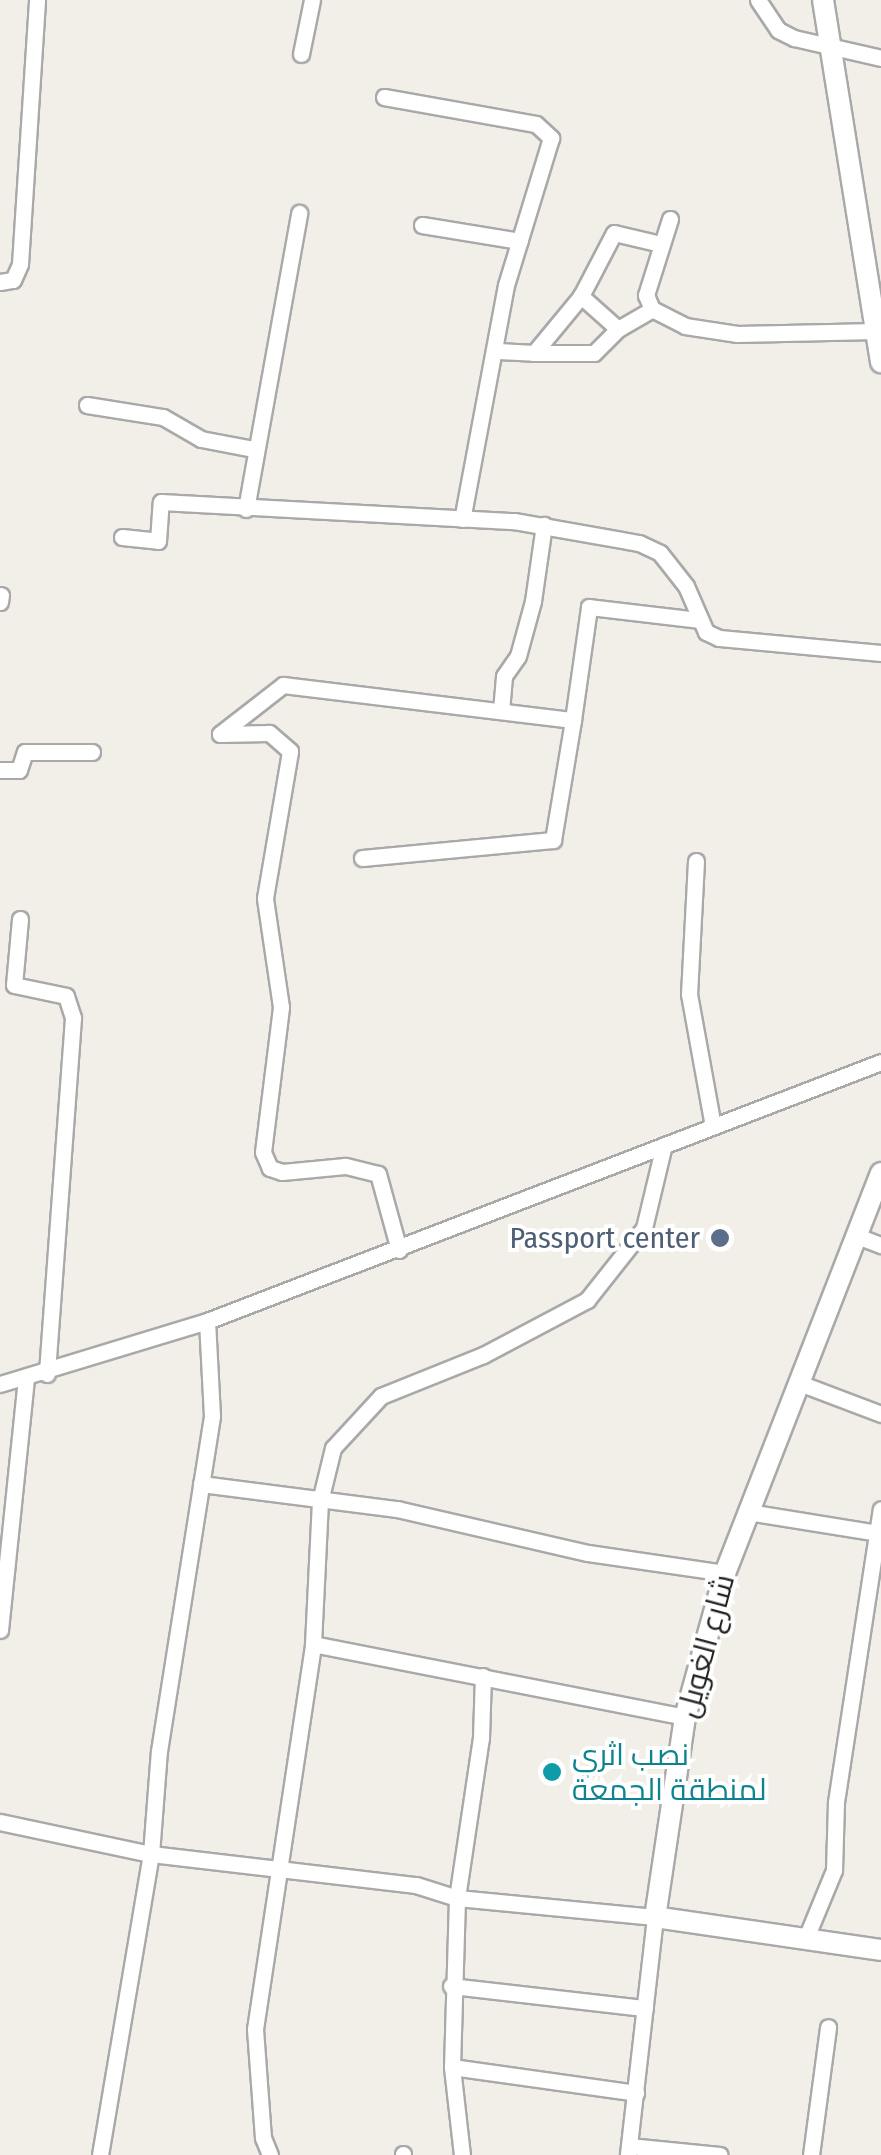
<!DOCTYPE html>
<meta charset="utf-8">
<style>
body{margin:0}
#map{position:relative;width:881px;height:2155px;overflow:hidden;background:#f2efe9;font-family:"Fira Sans Condensed",Cairo,sans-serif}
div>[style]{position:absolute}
.roads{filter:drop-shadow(2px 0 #a9a9a9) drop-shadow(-2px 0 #a9a9a9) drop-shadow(0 2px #a9a9a9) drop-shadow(0 -2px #a9a9a9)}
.minor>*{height:15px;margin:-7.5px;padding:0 7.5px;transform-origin:7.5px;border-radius:7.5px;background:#fff}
.tertiary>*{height:20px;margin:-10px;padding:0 10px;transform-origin:10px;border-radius:10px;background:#fff}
.dots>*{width:28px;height:28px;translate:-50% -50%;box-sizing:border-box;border:5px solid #fff;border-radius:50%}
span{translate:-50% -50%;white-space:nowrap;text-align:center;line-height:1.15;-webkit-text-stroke:8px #fff;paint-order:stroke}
.service-label{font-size:30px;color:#4e5e75}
.right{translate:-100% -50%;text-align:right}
.street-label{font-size:30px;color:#222}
.culture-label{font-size:30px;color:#0d838f}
.left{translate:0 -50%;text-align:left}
</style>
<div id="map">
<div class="roads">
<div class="minor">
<i style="left:758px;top:0;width:36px;rotate:56deg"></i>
<i style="left:778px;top:30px;width:18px;rotate:27deg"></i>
<i style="left:794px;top:38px;width:89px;rotate:12.9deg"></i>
<i style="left:301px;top:54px;width:55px;rotate:-78.5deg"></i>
<i style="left:384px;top:97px;width:154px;rotate:10.1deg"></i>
<i style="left:536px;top:124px;width:21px;rotate:43deg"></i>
<i style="left:551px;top:138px;width:154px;rotate:107deg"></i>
<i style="left:506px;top:285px;width:238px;rotate:100.6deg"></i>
<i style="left:670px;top:219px;width:80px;rotate:107.5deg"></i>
<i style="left:646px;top:295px;width:15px;rotate:67deg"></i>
<i style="left:652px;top:309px;width:37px;rotate:27deg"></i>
<i style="left:685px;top:326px;width:53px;rotate:8.7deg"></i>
<i style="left:737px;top:334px;width:140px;rotate:-1.2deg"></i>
<i style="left:422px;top:225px;width:99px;rotate:9.3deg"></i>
<i style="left:0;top:282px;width:13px;rotate:-9deg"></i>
<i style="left:13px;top:280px;width:17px;rotate:-66deg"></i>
<i style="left:20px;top:264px;width:265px;rotate:-86.3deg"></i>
<i style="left:618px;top:329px;width:39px;rotate:-30deg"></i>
<i style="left:498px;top:351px;width:36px;rotate:3deg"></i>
<i style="left:534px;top:353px;width:74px;rotate:-50.5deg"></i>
<i style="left:581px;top:296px;width:71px;rotate:-62.4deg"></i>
<i style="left:614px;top:233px;width:48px;rotate:13.2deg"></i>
<i style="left:534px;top:353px;width:60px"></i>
<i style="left:594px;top:353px;width:34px;rotate:-45deg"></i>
<i style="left:618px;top:329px;width:50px;rotate:-138.3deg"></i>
<i style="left:87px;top:405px;width:77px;rotate:9deg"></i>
<i style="left:163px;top:417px;width:44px;rotate:30.1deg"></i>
<i style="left:201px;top:439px;width:54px;rotate:10.7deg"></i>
<i style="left:246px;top:509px;width:301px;rotate:-79.8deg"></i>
<i style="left:122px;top:537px;width:36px;rotate:6deg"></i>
<i style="left:158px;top:541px;width:39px;rotate:-86deg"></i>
<i style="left:161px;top:502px;width:354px;rotate:3.1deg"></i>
<i style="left:514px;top:521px;width:127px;rotate:10deg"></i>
<i style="left:639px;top:543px;width:23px;rotate:25deg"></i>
<i style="left:660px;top:553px;width:42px;rotate:51.8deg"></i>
<i style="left:686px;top:586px;width:50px;rotate:66.5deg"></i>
<i style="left:706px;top:632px;width:14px;rotate:25deg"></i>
<i style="left:719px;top:638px;width:163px;rotate:5.3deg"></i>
<i style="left:0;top:602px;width:7px;rotate:-82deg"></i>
<i style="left:501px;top:711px;width:35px;rotate:-85deg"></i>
<i style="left:504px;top:676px;width:24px;rotate:-55deg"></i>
<i style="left:518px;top:656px;width:57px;rotate:-74.7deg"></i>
<i style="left:533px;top:601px;width:77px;rotate:-81.8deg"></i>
<i style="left:0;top:770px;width:19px"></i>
<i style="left:19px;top:770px;width:19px;rotate:-72deg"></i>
<i style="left:25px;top:752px;width:67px"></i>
<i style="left:362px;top:858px;width:192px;rotate:-5.4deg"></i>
<i style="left:553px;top:840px;width:122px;rotate:-80.5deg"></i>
<i style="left:696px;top:861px;width:133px;rotate:93deg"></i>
<i style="left:689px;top:994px;width:134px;rotate:79.7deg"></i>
<i style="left:20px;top:919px;width:66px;rotate:95.2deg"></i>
<i style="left:14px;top:985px;width:53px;rotate:11.9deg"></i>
<i style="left:66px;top:996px;width:23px;rotate:72deg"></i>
<i style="left:73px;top:1018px;width:357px;rotate:94.2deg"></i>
<i style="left:857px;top:1236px;width:26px;rotate:21deg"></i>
<i style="left:399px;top:1250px;width:79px;rotate:-105.4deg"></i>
<i style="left:378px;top:1174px;width:34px;rotate:-166deg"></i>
<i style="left:345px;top:1166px;width:63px;rotate:174.6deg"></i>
<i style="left:282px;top:1172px;width:13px;rotate:-162deg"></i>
<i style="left:270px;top:1168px;width:17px;rotate:-114deg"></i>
<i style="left:263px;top:1152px;width:146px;rotate:-82.9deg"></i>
<i style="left:281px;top:1007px;width:110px;rotate:-98.4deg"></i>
<i style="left:265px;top:898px;width:149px;rotate:-80.3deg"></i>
<i style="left:290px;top:751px;width:28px;rotate:-139deg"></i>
<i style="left:269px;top:733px;width:49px;rotate:178.8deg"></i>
<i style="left:220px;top:734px;width:80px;rotate:-37.9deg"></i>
<i style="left:283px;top:685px;width:292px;rotate:6.9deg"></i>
<i style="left:573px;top:720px;width:114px;rotate:-81.9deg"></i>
<i style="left:589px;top:607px;width:111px;rotate:6.7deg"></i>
<i style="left:799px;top:1383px;width:88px;rotate:20.7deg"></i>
<i style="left:0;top:1384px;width:216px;rotate:-16.9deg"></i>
<i style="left:207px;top:1321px;width:722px;rotate:-21.02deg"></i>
<i style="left:201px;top:1484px;width:198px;rotate:7.3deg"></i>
<i style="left:397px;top:1509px;width:196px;rotate:13deg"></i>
<i style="left:588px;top:1553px;width:138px;rotate:8.3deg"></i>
<i style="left:748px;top:1512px;width:131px;rotate:9.2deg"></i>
<i style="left:0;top:1630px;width:252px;rotate:-84.1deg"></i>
<i style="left:313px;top:1644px;width:143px;rotate:-87.2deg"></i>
<i style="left:320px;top:1501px;width:55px;rotate:-76.2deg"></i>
<i style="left:333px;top:1448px;width:71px;rotate:-47.3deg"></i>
<i style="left:381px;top:1396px;width:110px;rotate:-21.9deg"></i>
<i style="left:483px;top:1355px;width:118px;rotate:-27.9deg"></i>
<i style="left:587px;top:1300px;width:92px;rotate:-51.6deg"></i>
<i style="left:644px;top:1228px;width:85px;rotate:-76.5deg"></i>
<i style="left:0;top:1822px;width:154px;rotate:12deg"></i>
<i style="left:151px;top:1854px;width:267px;rotate:6.7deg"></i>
<i style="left:416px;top:1885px;width:43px;rotate:17.6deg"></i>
<i style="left:457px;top:1898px;width:199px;rotate:5.5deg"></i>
<i style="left:655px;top:1917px;width:240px;rotate:96.5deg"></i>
<i style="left:806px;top:1938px;width:74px;rotate:-67.6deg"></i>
<i style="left:834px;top:1870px;width:68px;rotate:-88.3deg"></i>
<i style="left:836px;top:1802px;width:296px;rotate:-81.3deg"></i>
<i style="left:451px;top:1986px;width:195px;rotate:6.5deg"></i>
<i style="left:452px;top:2067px;width:169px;rotate:-88.3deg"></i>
<i style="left:457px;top:1898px;width:162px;rotate:-81.5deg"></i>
<i style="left:481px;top:1738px;width:62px;rotate:-88.2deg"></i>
<i style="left:629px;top:2146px;width:91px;rotate:5.6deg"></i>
<i style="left:100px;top:2155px;width:305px;rotate:-80.4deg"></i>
<i style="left:151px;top:1854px;width:103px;rotate:-85.6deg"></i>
<i style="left:159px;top:1751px;width:339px;rotate:-81deg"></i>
<i style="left:212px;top:1416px;width:95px;rotate:-93deg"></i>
<i style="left:270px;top:2155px;width:18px;rotate:-112deg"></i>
<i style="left:263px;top:2138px;width:109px;rotate:-94.2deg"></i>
<i style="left:255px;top:2029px;width:389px;rotate:-81.4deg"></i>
<i style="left:313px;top:1644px;width:379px;rotate:11.1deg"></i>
<i style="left:403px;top:2155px;width:1px;rotate:-90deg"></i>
<i style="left:462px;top:2155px;width:89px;rotate:-96.5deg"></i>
<i style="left:452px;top:2067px;width:186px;rotate:8deg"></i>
<i style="left:811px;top:2155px;width:129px;rotate:-82.4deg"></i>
</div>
<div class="tertiary">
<i style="left:823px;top:0;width:367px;rotate:80.9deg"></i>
<i style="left:881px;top:1173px;width:429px;rotate:111.3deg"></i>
<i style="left:725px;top:1573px;width:149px;rotate:105.5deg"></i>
<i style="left:685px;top:1717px;width:202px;rotate:98.5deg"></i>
<i style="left:655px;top:1917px;width:228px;rotate:8.3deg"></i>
</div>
</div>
<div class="dots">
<i style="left:720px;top:1238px;background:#5c6f8a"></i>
<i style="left:552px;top:1772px;background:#0f9aa8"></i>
</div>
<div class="service-label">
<span class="right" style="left:700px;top:1238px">Passport center</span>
</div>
<div class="street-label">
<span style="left:706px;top:1646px;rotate:-75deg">شارع الغويل</span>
</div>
<div class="culture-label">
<span class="left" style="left:572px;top:1772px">نصب اثري<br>لمنطقة الجمعة</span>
</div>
</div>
